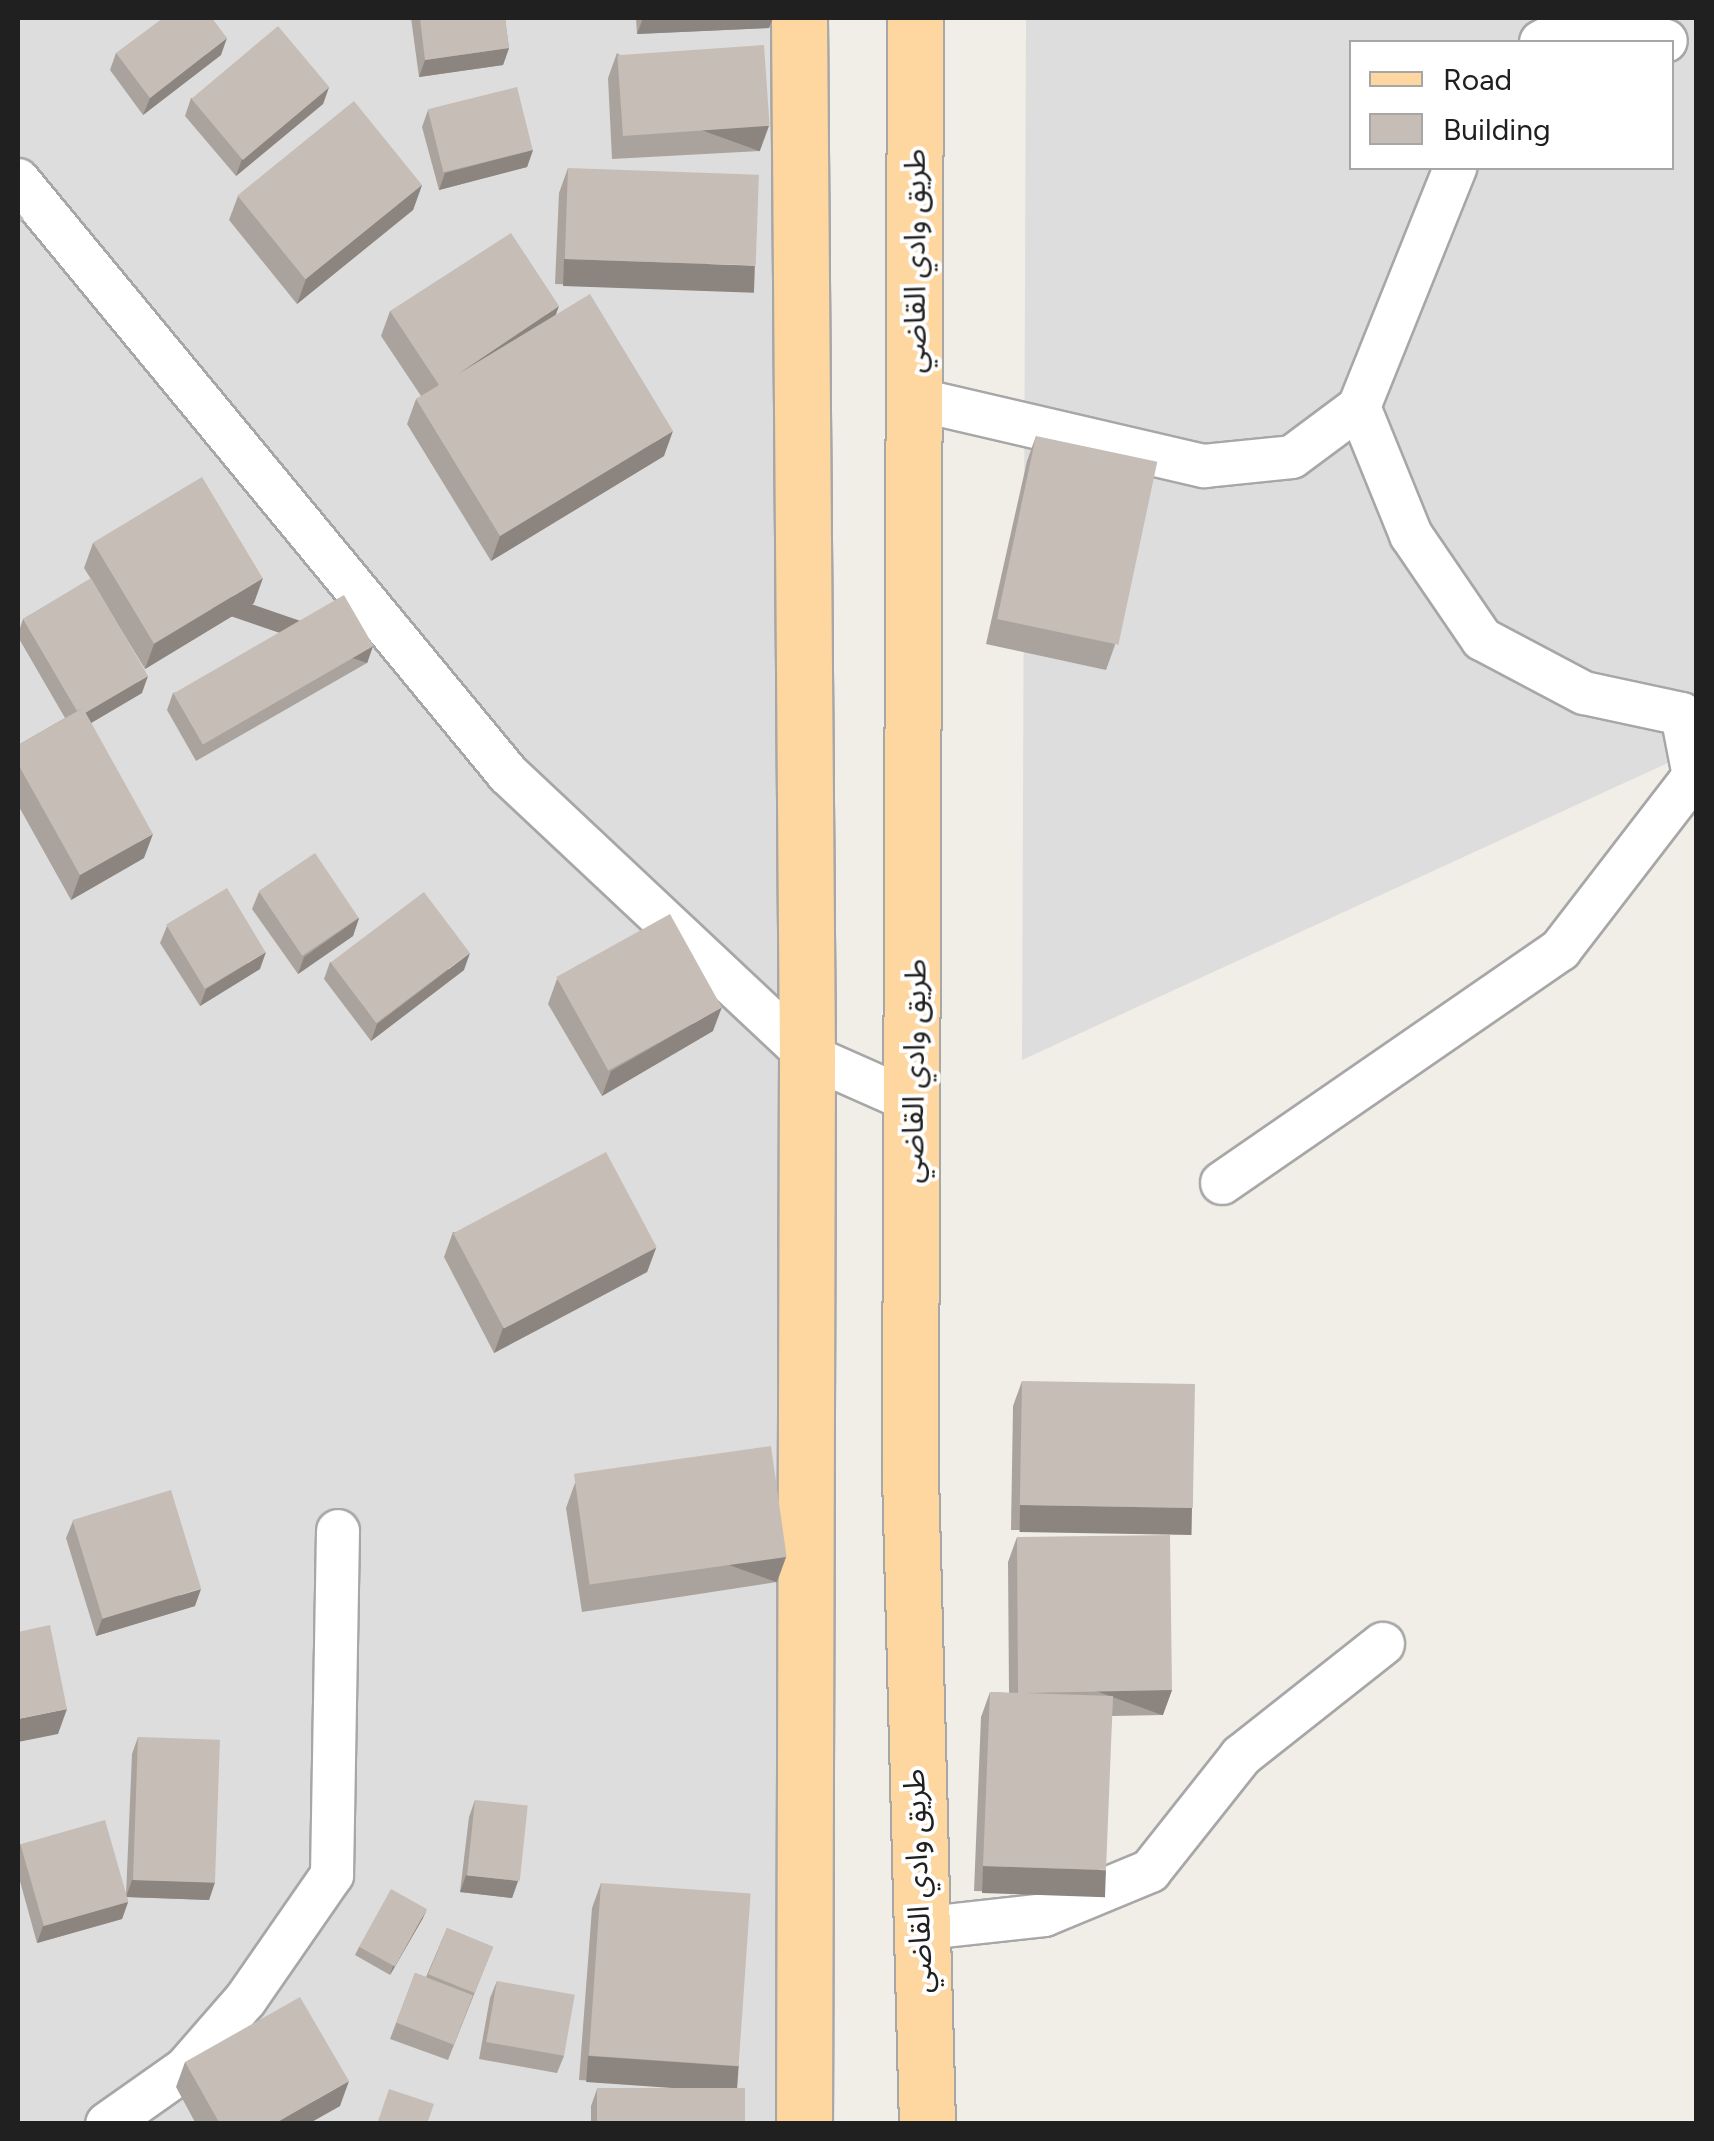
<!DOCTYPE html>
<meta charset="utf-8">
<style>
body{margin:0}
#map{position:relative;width:1714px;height:2141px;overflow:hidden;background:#f1eee7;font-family:Figtree,"Noto Sans Arabic",sans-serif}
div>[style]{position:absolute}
.residential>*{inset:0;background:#dedddd;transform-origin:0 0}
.roads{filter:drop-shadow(2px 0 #a7a7a7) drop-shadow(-2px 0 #a7a7a7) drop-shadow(0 2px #a7a7a7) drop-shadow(0 -2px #a7a7a7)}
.street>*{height:42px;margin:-21px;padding:0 21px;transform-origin:21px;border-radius:21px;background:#fff}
.primary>*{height:55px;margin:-27.5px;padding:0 27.5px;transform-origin:27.5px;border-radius:27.5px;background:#fdd6a0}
.wall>*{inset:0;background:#aaa39d}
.shaded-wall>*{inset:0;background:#8b847f;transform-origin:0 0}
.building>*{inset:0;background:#c6bdb6;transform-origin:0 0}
span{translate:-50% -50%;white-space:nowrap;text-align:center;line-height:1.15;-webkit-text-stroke:8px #fff;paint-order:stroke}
.street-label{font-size:30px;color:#202020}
.frame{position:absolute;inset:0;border:20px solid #202020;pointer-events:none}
.legend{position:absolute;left:1349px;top:40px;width:325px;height:130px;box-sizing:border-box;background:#fff;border:2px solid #a6a6a6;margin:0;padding:12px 18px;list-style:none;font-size:30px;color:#202020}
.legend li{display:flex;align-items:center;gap:20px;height:50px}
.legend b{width:50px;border:2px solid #a6a6a6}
</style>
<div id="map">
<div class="residential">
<i style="left:18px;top:18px;width:782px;height:2105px"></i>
<i style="clip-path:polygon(evenodd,1026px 18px,1696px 18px,1696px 750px,1022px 1060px,1026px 18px,1352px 42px,1672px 42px,1672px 168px,1352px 168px,1352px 42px)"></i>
</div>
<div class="roads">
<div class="street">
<i style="left:1588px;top:18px;width:81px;rotate:16.4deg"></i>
<i style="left:1541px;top:42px;width:51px;rotate:-28.1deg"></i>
<i style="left:18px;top:180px;width:770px;rotate:50.48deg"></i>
<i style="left:508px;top:774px;width:410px;rotate:43.2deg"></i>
<i style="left:807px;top:1055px;width:116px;rotate:23.9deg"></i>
<i style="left:915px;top:399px;width:297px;rotate:13.1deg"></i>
<i style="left:1204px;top:466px;width:88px;rotate:-5.8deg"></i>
<i style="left:1292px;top:457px;width:84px;rotate:-36.7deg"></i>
<i style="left:1359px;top:407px;width:258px;rotate:-68.1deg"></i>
<i style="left:1222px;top:1183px;width:411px;rotate:-34.6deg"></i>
<i style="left:1560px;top:950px;width:220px;rotate:-52.4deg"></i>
<i style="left:1694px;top:776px;width:63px;rotate:-101deg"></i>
<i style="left:1682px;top:714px;width:100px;rotate:-167.9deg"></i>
<i style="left:1584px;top:693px;width:115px;rotate:-152.1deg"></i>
<i style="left:1482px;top:639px;width:126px;rotate:-124.3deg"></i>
<i style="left:1411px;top:535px;width:138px;rotate:-112.1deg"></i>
<i style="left:918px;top:1929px;width:127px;rotate:-6.3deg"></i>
<i style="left:1044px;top:1915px;width:115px;rotate:-22.5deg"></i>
<i style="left:1150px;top:1871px;width:147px;rotate:-51.6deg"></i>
<i style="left:1241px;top:1756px;width:181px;rotate:-38.3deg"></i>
<i style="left:107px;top:2124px;width:95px;rotate:-35.2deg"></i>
<i style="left:185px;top:2069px;width:93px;rotate:-48.9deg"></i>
<i style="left:246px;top:1999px;width:151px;rotate:-55.3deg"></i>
<i style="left:332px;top:1875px;width:344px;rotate:-89deg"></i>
</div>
<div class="primary">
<i style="left:799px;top:18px;width:1037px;rotate:89.56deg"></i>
<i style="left:807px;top:1055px;width:1069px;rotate:90.16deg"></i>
<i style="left:915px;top:18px;width:1457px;rotate:90.2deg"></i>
<i style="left:910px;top:1475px;width:649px;rotate:88.5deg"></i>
</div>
</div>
<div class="wall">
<i style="clip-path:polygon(411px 18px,505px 18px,509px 48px,503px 65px,419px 77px)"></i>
<i style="clip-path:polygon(636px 18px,773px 18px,769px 28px,637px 34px)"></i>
<i style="clip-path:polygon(116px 53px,221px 55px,143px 115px,110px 70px)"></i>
<i style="clip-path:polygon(617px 53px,760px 151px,612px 159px,608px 78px)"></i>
<i style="clip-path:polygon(329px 87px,323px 104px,236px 176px,185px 116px,191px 98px)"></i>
<i style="clip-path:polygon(428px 110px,533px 150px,527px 167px,439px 190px,422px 127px)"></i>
<i style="clip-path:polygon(568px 168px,746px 290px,555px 284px,559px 193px)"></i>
<i style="clip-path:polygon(422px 185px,413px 210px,297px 304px,229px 220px,238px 196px)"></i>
<i style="clip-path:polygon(390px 311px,556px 315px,664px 456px,491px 561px,407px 424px,416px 399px,421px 396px,381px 336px)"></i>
<i style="clip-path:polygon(1036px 436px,1115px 645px,1106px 670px,986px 644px,1027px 461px)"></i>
<i style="clip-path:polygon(93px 543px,254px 603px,145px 669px,103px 600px,142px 693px,91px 723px,144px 858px,71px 900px,18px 805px,18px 745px,65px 718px,18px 637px,18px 634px,23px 619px,91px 579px,84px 568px)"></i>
<i style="clip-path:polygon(373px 646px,367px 663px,196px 761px,167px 710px,173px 693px)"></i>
<i style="clip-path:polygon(259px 892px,359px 918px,353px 936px,298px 974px,252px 909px)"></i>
<i style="clip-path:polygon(167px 926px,260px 969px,200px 1006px,160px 943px)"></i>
<i style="clip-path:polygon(330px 962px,464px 970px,371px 1041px,324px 979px)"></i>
<i style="clip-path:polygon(557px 979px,713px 1031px,602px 1096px,548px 1004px)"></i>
<i style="clip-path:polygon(453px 1232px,656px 1248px,647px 1272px,494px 1353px,444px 1257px)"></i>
<i style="clip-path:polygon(1022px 1381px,1192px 1507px,1183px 1532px,1011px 1530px,1013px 1406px)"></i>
<i style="clip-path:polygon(575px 1483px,786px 1557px,777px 1582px,582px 1612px,566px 1508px)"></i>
<i style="clip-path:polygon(73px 1521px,195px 1606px,96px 1636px,66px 1538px)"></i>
<i style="clip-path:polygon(1017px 1537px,1172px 1690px,1163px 1715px,1112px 1716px,1097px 1895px,974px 1891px,981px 1717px,990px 1692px,1009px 1693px,1008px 1562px)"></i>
<i style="clip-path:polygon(138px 1737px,215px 1882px,209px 1900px,127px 1897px,128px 1902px,122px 1919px,37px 1943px,18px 1874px,18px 1851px,20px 1844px,126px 1895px,132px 1754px)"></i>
<i style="clip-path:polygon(475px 1800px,518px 1881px,512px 1898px,460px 1892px,469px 1817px)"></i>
<i style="clip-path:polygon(601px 1883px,739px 2066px,730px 2088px,745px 2124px,591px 2124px,591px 2106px,597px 2089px,695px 2088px,579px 2080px,592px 1908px)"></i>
<i style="clip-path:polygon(423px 1918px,390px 1975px,355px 1955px,359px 1947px)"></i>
<i style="clip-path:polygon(447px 1928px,493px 1947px,448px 2060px,390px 2039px,415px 1973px,426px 1977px)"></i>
<i style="clip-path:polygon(497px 1981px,564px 2056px,557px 2073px,479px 2059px,490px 1998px)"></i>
<i style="clip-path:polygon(185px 2062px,340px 2106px,308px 2124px,196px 2124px,176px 2087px)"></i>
</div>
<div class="shaded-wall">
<i style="clip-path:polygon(643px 18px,773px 18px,769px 28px,637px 34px)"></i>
<i style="clip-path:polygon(227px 38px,221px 55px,143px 115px,150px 98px)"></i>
<i style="clip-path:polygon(509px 48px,503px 65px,419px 77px,425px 60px)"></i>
<i style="clip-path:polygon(329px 87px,323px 104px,236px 176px,242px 159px)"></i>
<i style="left:769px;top:126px;width:27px;height:148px;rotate:110deg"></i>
<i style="clip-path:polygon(533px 150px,527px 167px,439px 190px,445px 173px)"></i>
<i style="clip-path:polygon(422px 185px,413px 210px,297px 304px,306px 279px)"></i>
<i style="left:564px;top:259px;width:191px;height:27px;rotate:2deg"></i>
<i style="clip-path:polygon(559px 306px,550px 331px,458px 374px)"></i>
<i style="clip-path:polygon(673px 431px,664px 456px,491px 561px,500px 536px)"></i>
<i style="clip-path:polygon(263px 578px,254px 603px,145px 669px,154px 644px)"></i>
<i style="left:373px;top:646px;width:18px;height:197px;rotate:109deg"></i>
<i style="clip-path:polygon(148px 676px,142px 693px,74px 733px,80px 716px)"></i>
<i style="clip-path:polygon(153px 834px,144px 858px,71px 900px,80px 875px)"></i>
<i style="clip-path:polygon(359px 918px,353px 936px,298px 974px,304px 957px)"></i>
<i style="clip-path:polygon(266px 952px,260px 969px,200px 1006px,206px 989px)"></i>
<i style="clip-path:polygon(470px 953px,464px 970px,371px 1041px,377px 1024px)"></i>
<i style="clip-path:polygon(722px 1007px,713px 1031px,602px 1096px,611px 1071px)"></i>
<i style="clip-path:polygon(656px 1248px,647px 1272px,494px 1353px,503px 1328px)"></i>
<i style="left:1020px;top:1505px;width:172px;height:27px;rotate:1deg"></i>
<i style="left:786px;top:1557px;width:27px;height:197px;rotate:110deg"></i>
<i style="clip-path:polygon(201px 1589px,195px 1606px,96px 1636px,102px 1619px)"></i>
<i style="left:1172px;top:1690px;width:27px;height:148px;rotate:110deg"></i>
<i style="clip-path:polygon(67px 1709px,58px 1734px,18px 1742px,18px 1719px)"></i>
<i style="left:983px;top:1866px;width:123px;height:27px;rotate:2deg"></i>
<i style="clip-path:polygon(466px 1875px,518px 1881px,512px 1898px,460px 1892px)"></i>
<i style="clip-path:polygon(132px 1880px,215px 1882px,209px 1900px,126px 1897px)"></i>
<i style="clip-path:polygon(128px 1902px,122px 1919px,37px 1943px,43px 1926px)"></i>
<i style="clip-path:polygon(427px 1909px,423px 1918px,390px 1975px,393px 1966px)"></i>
<i style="left:588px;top:2056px;width:151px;height:26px;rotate:4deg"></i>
<i style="clip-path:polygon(349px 2081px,340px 2106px,308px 2124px,274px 2124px)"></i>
</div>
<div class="building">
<i style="clip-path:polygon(163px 18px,212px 18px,227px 38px,150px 98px,116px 53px)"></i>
<i style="clip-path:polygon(420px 18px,505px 18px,509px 48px,425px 60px)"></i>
<i style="left:278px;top:26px;width:80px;height:113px;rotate:50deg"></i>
<i style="left:764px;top:45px;width:81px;height:147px;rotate:86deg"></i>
<i style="left:517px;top:87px;width:65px;height:92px;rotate:76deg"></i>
<i style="left:354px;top:101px;width:108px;height:150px;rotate:51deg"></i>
<i style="left:568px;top:168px;width:191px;height:91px;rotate:2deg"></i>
<i style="clip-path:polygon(18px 212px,24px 219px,18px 224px)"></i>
<i style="clip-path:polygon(511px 233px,559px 306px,458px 374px,590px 294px,673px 431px,500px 536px,416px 399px,439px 385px,390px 311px)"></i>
<i style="left:1036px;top:436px;width:124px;height:187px;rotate:12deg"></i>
<i style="left:202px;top:477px;width:118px;height:127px;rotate:59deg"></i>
<i style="clip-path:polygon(91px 578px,148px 676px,85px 713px,83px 708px,77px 711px,23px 619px)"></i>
<i style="left:344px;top:595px;width:59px;height:197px;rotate:60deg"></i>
<i style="clip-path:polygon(83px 708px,153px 834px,80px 875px,18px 764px,18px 745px)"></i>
<i style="left:315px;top:853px;width:78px;height:68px;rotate:56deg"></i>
<i style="left:227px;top:888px;width:75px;height:71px;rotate:59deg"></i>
<i style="left:424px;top:892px;width:76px;height:117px;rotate:53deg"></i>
<i style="left:670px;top:914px;width:107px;height:130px;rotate:61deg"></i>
<i style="left:606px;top:1152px;width:108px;height:173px;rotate:62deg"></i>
<i style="left:1022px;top:1381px;width:173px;height:124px;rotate:1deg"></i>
<i style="left:771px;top:1446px;width:112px;height:199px;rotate:82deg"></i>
<i style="left:171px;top:1490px;width:103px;height:103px;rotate:73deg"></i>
<i style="clip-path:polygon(1170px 1535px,1172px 1690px,1024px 1693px,1113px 1696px,1106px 1870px,983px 1866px,990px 1692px,1018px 1693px,1017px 1537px)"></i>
<i style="clip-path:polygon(50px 1625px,67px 1709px,18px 1719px,18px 1632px)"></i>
<i style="left:138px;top:1737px;width:82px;height:143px;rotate:2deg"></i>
<i style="left:475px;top:1800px;width:53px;height:76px;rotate:6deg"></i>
<i style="left:105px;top:1820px;width:85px;height:88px;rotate:74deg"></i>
<i style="left:601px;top:1883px;width:150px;height:173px;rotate:4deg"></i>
<i style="left:391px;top:1889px;width:41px;height:66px;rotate:29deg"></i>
<i style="left:447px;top:1928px;width:50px;height:50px;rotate:22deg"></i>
<i style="left:415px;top:1973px;width:62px;height:53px;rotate:21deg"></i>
<i style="left:497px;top:1981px;width:79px;height:62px;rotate:10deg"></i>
<i style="clip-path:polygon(300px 1997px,349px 2081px,274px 2124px,220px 2124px,185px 2062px)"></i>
<i style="left:745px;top:2088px;width:36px;height:148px;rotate:90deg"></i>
<i style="clip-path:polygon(389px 2089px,434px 2104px,427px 2124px,377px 2124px)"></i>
</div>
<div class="street-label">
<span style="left:915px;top:261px;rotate:-90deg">طريق وادي القاضي</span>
<span style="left:914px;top:1071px;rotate:-89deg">طريق وادي القاضي</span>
<span style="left:918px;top:1881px;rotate:-92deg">طريق وادي القاضي</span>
</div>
<div class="frame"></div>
<ul class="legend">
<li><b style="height:12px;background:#fdd6a0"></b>Road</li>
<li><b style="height:28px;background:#c6bdb6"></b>Building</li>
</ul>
</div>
